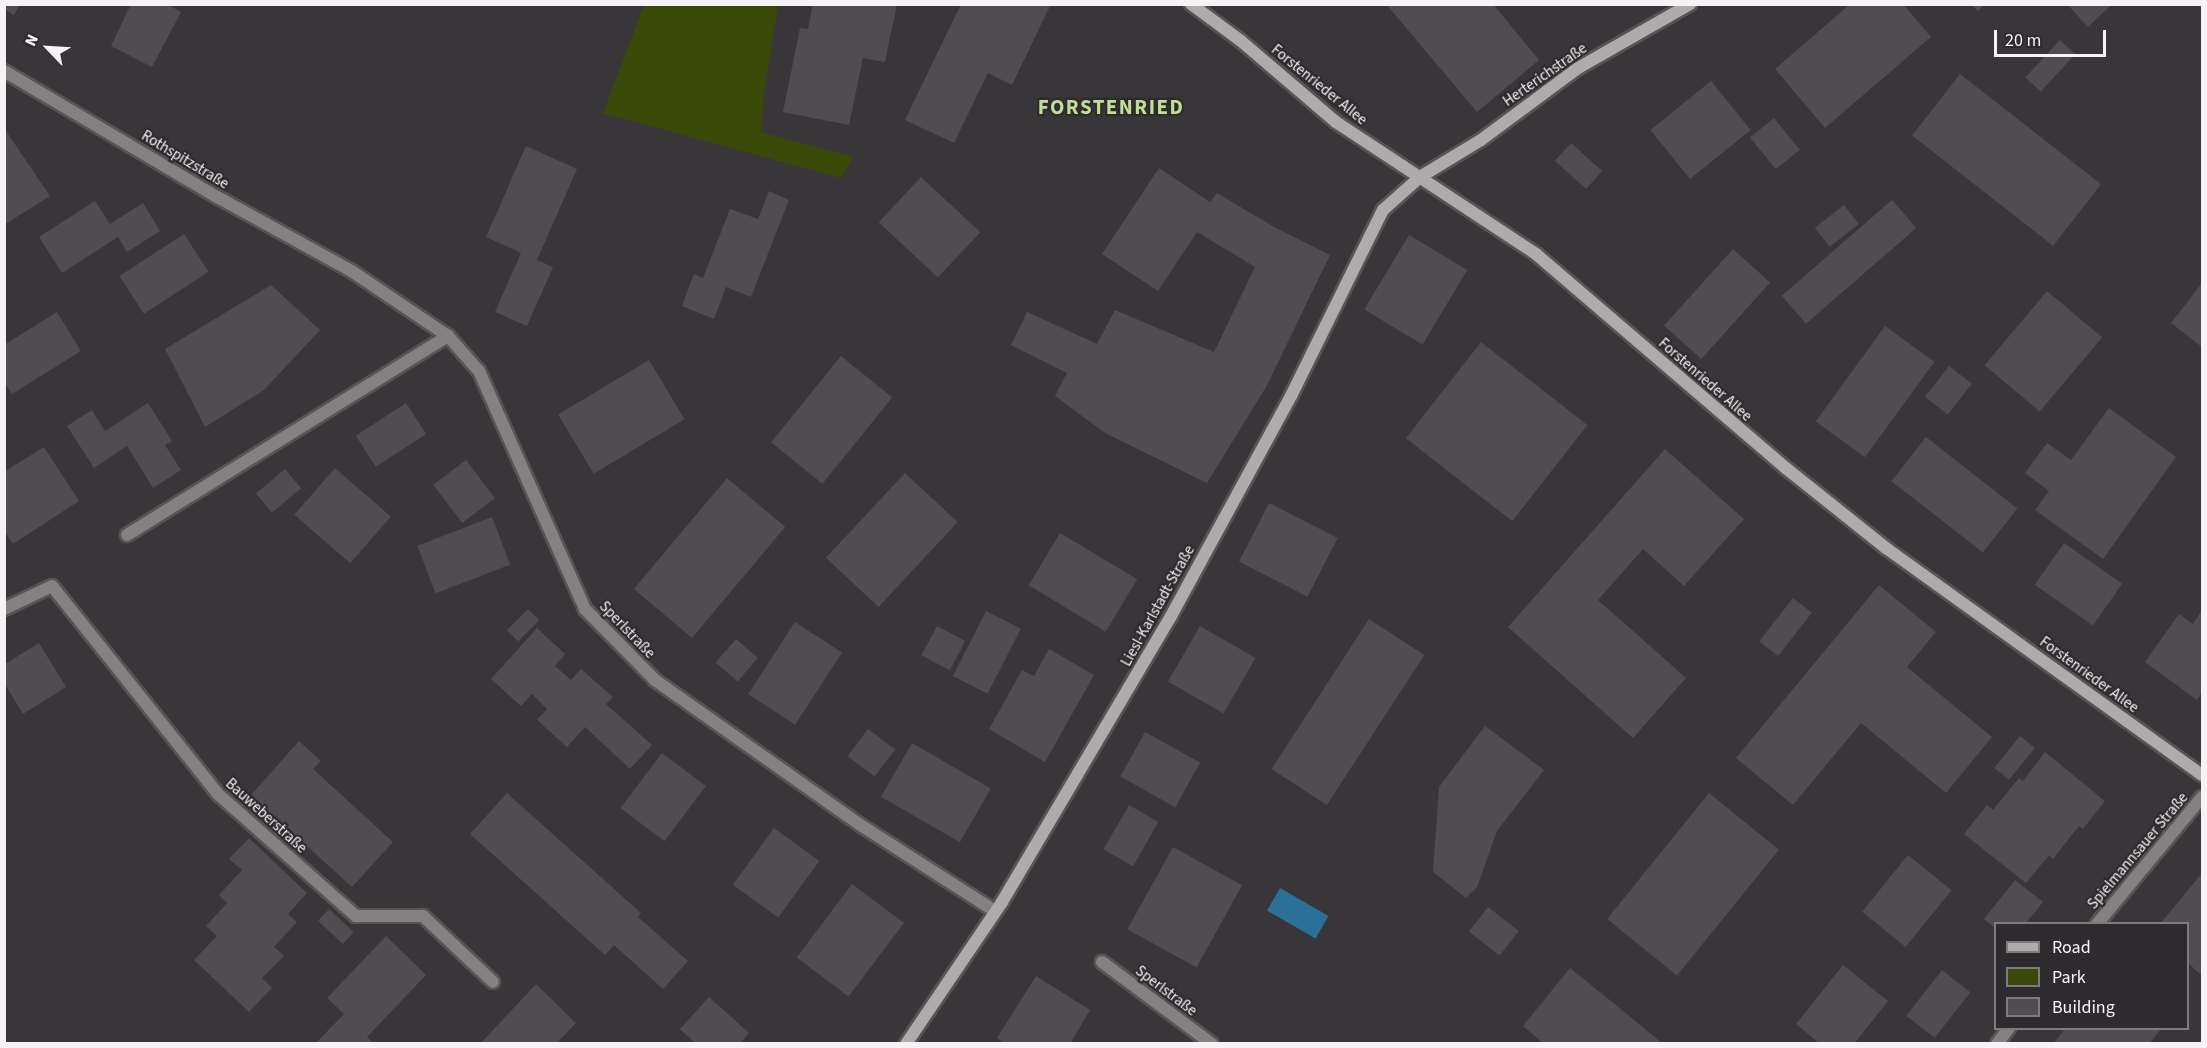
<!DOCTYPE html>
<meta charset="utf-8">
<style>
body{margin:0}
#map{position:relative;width:2207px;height:1048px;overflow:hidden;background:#383638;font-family:"Source Sans 3",sans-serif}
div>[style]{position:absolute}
.green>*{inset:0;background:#3b4908}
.water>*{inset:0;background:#2a7097;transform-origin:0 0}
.building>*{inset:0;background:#504d50;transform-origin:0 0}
.roads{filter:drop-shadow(2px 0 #565456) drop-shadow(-2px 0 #565456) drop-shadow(0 2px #565456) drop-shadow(0 -2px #565456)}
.lane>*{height:12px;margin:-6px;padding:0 6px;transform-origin:6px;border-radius:6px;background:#838280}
.street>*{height:12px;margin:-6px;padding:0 6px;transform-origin:6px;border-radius:6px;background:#838280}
.secondary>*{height:12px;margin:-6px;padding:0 6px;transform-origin:6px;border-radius:6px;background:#aeacaa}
span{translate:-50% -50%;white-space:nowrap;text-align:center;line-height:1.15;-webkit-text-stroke:4.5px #2e2b2e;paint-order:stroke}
.street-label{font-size:15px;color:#f5f3f5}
.district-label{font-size:21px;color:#c2de96;font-weight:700;letter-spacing:1.5px}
.frame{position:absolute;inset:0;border:6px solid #f5f3f5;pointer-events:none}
.legend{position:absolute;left:1994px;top:922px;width:195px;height:108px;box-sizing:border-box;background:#2e2b2e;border:2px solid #7e7b7e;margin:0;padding:8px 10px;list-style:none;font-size:18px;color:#f5f3f5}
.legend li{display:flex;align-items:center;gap:12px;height:30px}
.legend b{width:30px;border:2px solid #7e7b7e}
.north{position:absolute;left:18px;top:18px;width:60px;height:60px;-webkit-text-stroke:4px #2e2b2e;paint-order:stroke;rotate:295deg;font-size:16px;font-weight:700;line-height:24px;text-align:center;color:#f5f3f5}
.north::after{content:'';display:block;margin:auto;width:21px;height:27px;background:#f5f3f5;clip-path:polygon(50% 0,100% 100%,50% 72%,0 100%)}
.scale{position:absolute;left:1994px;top:30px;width:112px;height:27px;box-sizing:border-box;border:3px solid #f5f3f5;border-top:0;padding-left:8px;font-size:18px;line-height:21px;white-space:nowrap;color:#f5f3f5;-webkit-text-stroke:4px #2e2b2e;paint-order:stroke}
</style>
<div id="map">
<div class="green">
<i style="clip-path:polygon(644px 5px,778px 5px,764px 94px,761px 132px,853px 157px,841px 178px,603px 113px)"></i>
</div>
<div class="water">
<i style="left:1280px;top:888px;width:56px;height:26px;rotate:30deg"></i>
</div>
<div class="building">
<i style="clip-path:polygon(4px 4px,20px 4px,14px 15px,4px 9px)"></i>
<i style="clip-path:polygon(131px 4px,167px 4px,181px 12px,152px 67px,111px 46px)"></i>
<i style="clip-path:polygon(813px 4px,897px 4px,885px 62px,863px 58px,849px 125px,783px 112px,800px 28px,808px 29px)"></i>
<i style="clip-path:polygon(961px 4px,1051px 4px,1012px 85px,988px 73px,954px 143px,905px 120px)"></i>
<i style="clip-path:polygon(1386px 4px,1493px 4px,1539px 60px,1477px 112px)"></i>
<i style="clip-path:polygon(1850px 4px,1903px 4px,1931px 37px,1825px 128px,1775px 69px)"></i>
<i style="clip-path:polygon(1971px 4px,1985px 4px,1978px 11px)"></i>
<i style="clip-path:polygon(2067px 4px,2112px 4px,2088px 27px)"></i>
<i style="left:2060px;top:40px;width:21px;height:51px;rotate:43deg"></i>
<i style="left:1960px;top:74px;width:179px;height:78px;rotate:38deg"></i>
<i style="left:1711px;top:81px;width:63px;height:78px;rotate:51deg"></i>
<i style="left:1774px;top:118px;width:41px;height:31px;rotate:51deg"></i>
<i style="clip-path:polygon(4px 128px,50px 196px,4px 225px)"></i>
<i style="left:1571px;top:143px;width:42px;height:24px;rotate:42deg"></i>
<i style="clip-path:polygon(526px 146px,577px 169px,537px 260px,553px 267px,527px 326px,495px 312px,521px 253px,486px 237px)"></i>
<i style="clip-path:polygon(1159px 168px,1210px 202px,1217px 193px,1274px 227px,1330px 255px,1266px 387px,1207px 483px,1105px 433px,1055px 396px,1067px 373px,1011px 345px,1027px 312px,1097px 344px,1115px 310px,1214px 352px,1255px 267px,1197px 232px,1158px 291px,1102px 254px)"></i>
<i style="left:921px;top:177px;width:81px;height:62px;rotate:43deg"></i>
<i style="clip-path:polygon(769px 191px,789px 200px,751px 297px,726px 287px,714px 319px,682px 306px,694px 274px,703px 278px,730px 209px,758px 219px)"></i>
<i style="left:1892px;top:200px;width:37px;height:146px;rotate:49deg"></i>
<i style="clip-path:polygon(95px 201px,110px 224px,143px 203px,160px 231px,127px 252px,118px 237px,62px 273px,39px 237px)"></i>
<i style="left:1844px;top:205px;width:24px;height:37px;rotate:52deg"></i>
<i style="left:184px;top:234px;width:45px;height:77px;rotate:57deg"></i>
<i style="left:1409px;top:235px;width:68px;height:87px;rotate:31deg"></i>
<i style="left:1733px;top:249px;width:50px;height:103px;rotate:42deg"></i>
<i style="clip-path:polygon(2202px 283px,2202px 347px,2171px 323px)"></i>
<i style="clip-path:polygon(271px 285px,320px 330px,264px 390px,205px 427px,165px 349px)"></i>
<i style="left:2047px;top:291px;width:72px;height:97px;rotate:40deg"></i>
<i style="clip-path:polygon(57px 312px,81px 351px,12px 394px,4px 382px,4px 345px)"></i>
<i style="left:1885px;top:326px;width:61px;height:118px;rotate:36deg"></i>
<i style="left:1481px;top:342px;width:135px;height:122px;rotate:38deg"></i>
<i style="left:841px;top:356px;width:66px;height:111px;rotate:39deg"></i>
<i style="left:649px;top:360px;width:69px;height:106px;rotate:59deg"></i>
<i style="left:1949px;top:366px;width:29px;height:39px;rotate:38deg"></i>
<i style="clip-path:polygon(148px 403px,172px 441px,165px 445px,181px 470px,153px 488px,127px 446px,94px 468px,67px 426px,92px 410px,105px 431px)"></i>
<i style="left:406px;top:403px;width:37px;height:60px;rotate:57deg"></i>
<i style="clip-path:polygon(2109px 408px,2176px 457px,2103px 559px,2035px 510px,2049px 491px,2025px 473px,2047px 443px,2071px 460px)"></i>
<i style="left:1926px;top:437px;width:116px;height:56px;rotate:38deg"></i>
<i style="clip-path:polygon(44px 447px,79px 501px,13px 544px,4px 530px,4px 472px)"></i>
<i style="clip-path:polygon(1665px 449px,1744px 519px,1684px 586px,1643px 549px,1598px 600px,1686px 678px,1633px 738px,1508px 627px)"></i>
<i style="left:466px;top:460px;width:48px;height:41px;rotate:53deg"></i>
<i style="left:335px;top:468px;width:74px;height:62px;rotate:41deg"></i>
<i style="left:285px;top:469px;width:25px;height:38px;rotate:50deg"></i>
<i style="left:905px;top:473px;width:72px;height:116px;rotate:43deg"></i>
<i style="left:727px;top:478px;width:76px;height:145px;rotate:40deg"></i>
<i style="left:1269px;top:503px;width:77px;height:66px;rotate:27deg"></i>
<i style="left:492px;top:517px;width:51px;height:80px;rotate:69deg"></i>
<i style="left:1060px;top:533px;width:90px;height:61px;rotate:31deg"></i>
<i style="left:2064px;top:543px;width:71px;height:51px;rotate:35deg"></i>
<i style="clip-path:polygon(1879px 585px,1936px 632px,1907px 667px,1992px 737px,1946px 793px,1861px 723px,1793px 805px,1736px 758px)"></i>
<i style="left:1793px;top:598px;width:24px;height:55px;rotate:38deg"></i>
<i style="left:528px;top:609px;width:16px;height:30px;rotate:45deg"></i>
<i style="clip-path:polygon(2202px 610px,2202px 692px,2197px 700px,2145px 662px,2179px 614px,2193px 624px)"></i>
<i style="left:986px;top:611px;width:39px;height:73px;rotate:27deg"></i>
<i style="left:1369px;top:619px;width:66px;height:179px;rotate:33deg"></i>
<i style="left:795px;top:622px;width:56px;height:86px;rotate:33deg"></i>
<i style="left:937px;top:626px;width:32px;height:33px;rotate:28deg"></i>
<i style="left:1200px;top:626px;width:64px;height:64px;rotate:30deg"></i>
<i style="clip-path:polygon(537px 628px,565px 654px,555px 666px,571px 680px,581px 669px,613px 697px,606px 704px,652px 745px,630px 769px,585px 727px,567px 747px,537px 720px,547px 709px,532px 694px,521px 706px,491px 679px)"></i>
<i style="left:736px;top:639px;width:29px;height:31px;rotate:41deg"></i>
<i style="clip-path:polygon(39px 643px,66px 687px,23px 714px,5px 684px,5px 664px)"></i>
<i style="clip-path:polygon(1049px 649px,1094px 675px,1045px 762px,989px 729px,1022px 670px,1034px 676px)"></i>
<i style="clip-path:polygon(1485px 726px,1544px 770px,1497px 831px,1477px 887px,1466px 898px,1433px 872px,1439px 787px)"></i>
<i style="left:868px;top:729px;width:34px;height:34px;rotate:37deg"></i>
<i style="left:1145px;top:732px;width:63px;height:51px;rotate:29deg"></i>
<i style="left:2020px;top:736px;width:19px;height:41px;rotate:39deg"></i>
<i style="clip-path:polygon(299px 741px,321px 761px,313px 769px,393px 842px,352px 887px,251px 795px)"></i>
<i style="left:912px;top:743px;width:91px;height:62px;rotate:30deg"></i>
<i style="clip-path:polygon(2045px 752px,2105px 801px,2083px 829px,2079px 826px,2053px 859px,2049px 855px,2026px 883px,1964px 834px,1987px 805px,1993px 810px,2019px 778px,2023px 781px)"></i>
<i style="left:662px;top:753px;width:55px;height:69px;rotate:37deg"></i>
<i style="clip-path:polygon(507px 793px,641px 913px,638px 917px,688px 961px,663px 989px,614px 945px,605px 955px,470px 834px)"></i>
<i style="left:1709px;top:793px;width:90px;height:162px;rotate:39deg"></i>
<i style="left:1129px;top:805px;width:34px;height:51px;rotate:30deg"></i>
<i style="left:774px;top:828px;width:56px;height:70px;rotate:36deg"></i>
<i style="clip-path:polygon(249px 838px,307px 893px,288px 914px,297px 922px,274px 947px,284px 956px,262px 978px,272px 988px,249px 1012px,194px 960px,217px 936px,206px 926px,227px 903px,219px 895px,242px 870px,229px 859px)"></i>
<i style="left:1173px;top:847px;width:79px;height:94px;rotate:29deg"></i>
<i style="left:1908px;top:855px;width:56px;height:73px;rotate:39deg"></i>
<i style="clip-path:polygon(2202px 873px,2202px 976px,2188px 963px,2188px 924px,2160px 924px)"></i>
<i style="clip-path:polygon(2015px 880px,2043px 902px,2025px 924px,1996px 924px,1995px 928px,1984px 919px)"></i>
<i style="left:852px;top:884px;width:65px;height:92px;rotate:37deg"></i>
<i style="left:1488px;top:907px;width:39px;height:31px;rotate:38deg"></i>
<i style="left:329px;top:909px;width:34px;height:16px;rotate:43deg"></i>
<i style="clip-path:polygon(386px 936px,426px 975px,367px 1037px,374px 1044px,315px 1044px,344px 1014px,327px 998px)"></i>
<i style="clip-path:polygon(1843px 965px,1888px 1001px,1854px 1044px,1820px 1044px,1796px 1024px)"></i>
<i style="clip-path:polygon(1570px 968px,1611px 1001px,1663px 1044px,1544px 1044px,1523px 1026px)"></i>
<i style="left:1942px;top:970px;width:36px;height:58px;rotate:38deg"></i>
<i style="clip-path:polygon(1036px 976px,1090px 1010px,1070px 1044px,1006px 1044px,997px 1038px)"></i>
<i style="clip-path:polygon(536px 984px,576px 1023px,556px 1044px,480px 1044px)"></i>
<i style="clip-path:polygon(709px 997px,749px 1033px,740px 1044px,696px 1044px,680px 1029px)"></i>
<i style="clip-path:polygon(2065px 1029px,2161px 1029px,2149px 1044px,2053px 1044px)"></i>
</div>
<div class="roads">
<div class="lane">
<i style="left:127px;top:535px;width:378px;rotate:-31.8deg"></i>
<i style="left:4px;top:609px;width:53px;rotate:-25.6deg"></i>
<i style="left:52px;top:586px;width:266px;rotate:51.4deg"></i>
<i style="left:218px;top:794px;width:184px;rotate:41.5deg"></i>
<i style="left:356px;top:916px;width:67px"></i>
<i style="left:423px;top:916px;width:96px;rotate:43.3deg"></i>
</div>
<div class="street">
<i style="left:4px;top:71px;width:250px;rotate:30.6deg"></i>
<i style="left:219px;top:198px;width:153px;rotate:28.9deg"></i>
<i style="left:353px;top:272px;width:115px;rotate:34deg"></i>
<i style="left:448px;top:336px;width:47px;rotate:48.5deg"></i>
<i style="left:479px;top:371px;width:261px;rotate:66deg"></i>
<i style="left:585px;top:609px;width:100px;rotate:45.4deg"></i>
<i style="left:655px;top:680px;width:253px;rotate:35.2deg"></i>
<i style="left:862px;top:826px;width:158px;rotate:32.6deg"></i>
<i style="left:2097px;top:924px;width:165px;rotate:-50.4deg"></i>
<i style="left:1102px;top:962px;width:137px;rotate:36.7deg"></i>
<i style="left:1997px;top:1044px;width:20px;rotate:-53deg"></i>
</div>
<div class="secondary">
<i style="left:1191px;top:4px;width:62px;rotate:36.5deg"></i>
<i style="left:1241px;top:41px;width:125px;rotate:40.5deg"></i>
<i style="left:1336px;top:122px;width:240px;rotate:33.4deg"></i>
<i style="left:1536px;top:254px;width:330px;rotate:40.6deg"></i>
<i style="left:1787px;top:469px;width:127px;rotate:38.6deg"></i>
<i style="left:1886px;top:548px;width:389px;rotate:35.7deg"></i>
<i style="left:906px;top:1044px;width:171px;rotate:-55.9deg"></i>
<i style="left:1002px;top:902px;width:332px;rotate:-59.4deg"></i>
<i style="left:1171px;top:616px;width:251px;rotate:-61.4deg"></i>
<i style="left:1291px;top:396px;width:208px;rotate:-63.7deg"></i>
<i style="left:1383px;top:210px;width:50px;rotate:-41.7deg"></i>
<i style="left:1420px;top:177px;width:71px;rotate:-31.2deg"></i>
<i style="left:1481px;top:140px;width:121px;rotate:-36.6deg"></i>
<i style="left:1578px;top:68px;width:129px;rotate:-29.7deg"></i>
</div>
</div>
<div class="street-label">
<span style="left:1545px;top:75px;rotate:-35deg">Herterichstraße</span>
<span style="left:1319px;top:85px;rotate:39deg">Forstenrieder Allee</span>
<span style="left:185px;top:160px;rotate:31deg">Rothspitzstraße</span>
<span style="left:1705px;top:380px;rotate:41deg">Forstenrieder Allee</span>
<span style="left:1158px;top:606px;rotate:-61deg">Liesl-Karlstadt-Straße</span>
<span style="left:627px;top:630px;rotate:46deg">Sperlstraße</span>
<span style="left:2089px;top:675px;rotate:36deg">Forstenrieder Allee</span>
<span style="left:266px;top:816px;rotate:42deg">Bauweberstraße</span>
<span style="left:2138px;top:851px;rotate:-50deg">Spielmannsauer Straße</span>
<span style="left:1166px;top:991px;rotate:37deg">Sperlstraße</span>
</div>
<div class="district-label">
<span style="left:1111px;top:107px">FORSTENRIED</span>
</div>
<div class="frame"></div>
<ul class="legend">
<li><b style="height:8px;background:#aeacaa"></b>Road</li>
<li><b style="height:16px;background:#3b4908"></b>Park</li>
<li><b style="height:16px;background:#504d50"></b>Building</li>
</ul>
<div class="north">N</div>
<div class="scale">20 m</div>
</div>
